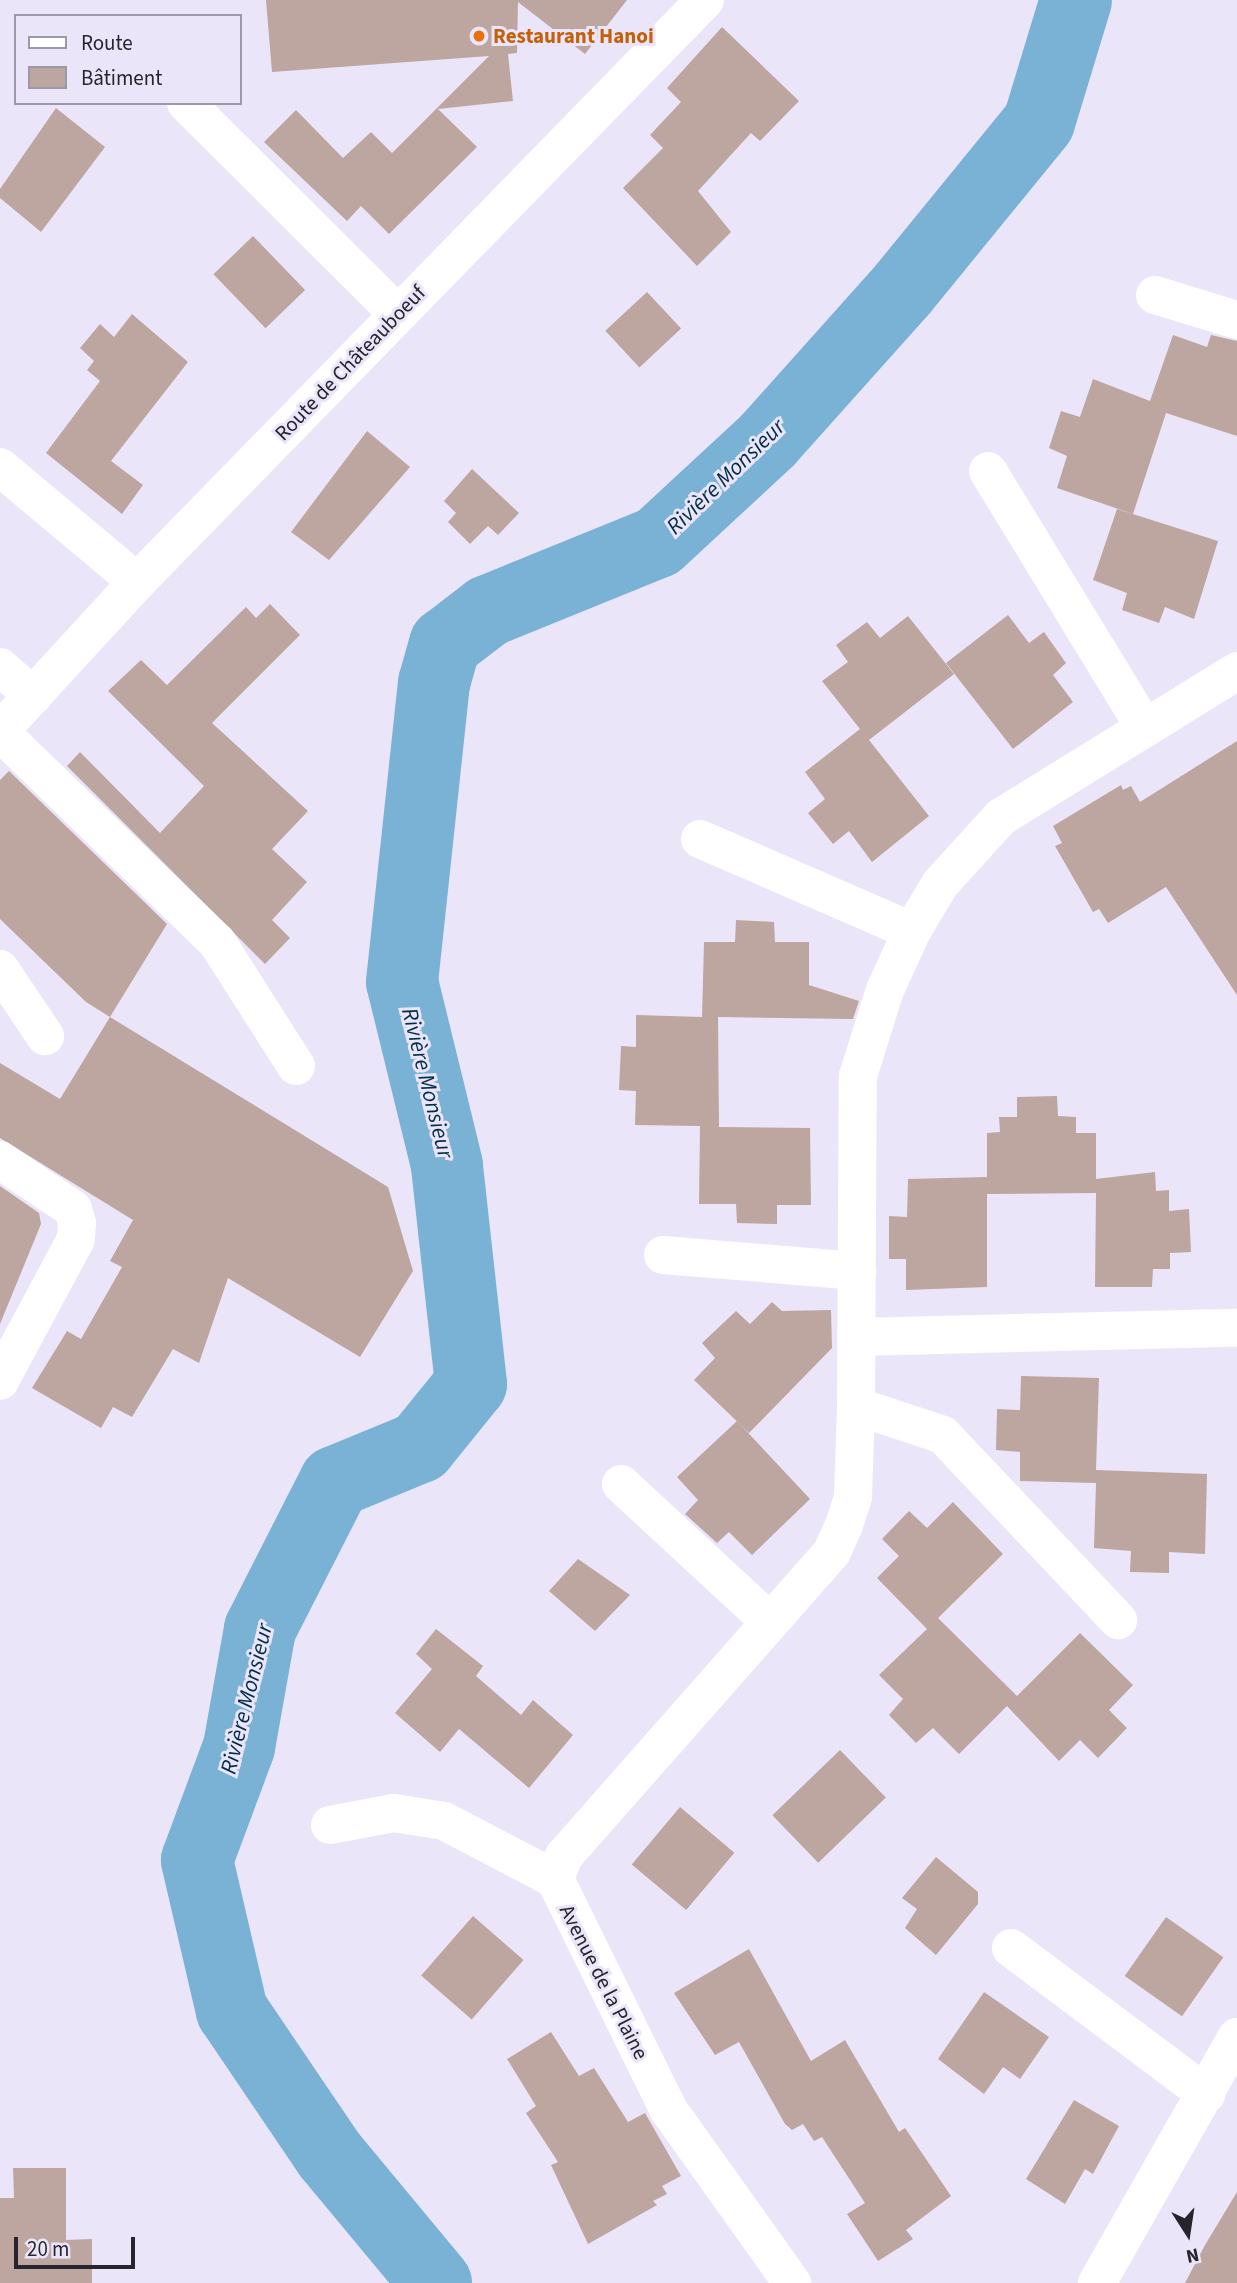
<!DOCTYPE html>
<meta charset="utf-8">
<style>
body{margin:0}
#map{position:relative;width:1237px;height:2283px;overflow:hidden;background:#ebe5fa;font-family:"Source Sans 3",sans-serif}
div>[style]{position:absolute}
.river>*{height:72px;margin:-36px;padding:0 36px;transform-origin:36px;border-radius:36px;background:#7ab2d5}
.building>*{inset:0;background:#bda5a0;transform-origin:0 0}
.minor>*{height:38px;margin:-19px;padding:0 19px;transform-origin:19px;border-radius:19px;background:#fff}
.major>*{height:38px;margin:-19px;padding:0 19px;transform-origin:19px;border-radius:19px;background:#fff}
.dots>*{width:19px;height:19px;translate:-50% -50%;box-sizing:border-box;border:4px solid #ebe5fa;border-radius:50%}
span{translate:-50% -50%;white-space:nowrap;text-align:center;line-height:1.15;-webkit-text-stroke:6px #ebe5fa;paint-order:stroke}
.food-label{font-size:21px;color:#c56008;font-weight:700}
.left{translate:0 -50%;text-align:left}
.street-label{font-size:21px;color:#26242c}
.water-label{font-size:23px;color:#002e45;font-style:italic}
.legend{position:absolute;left:14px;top:14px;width:228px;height:91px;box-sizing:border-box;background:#ebe5fa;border:2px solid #9c98a8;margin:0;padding:9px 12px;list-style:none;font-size:21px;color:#26242c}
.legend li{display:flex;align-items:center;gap:14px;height:35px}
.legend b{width:35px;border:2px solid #9c98a8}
.north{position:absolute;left:1153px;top:2199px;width:70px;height:70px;-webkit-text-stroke:5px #ebe5fa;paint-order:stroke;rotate:168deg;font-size:19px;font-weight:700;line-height:28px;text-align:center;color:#26242c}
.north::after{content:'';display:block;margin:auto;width:24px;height:32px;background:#26242c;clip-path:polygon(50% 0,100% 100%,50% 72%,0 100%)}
.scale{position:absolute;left:14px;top:2237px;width:121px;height:32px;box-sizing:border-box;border:4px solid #26242c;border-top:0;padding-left:9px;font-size:21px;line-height:24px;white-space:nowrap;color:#26242c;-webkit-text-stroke:5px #ebe5fa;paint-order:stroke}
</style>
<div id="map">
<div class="river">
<i style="left:436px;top:2283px;width:168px;rotate:-129.7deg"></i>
<i style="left:329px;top:2154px;width:173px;rotate:-124.1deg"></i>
<i style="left:232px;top:2011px;width:155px;rotate:-103.1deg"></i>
<i style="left:197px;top:1860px;width:121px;rotate:-69.6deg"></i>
<i style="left:239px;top:1747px;width:120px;rotate:-79.9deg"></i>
<i style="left:260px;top:1629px;width:165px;rotate:-63deg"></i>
<i style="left:335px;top:1482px;width:92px;rotate:-22.4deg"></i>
<i style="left:420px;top:1447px;width:81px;rotate:-51deg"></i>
<i style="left:471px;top:1384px;width:220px;rotate:-96.3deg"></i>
<i style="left:447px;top:1165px;width:188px;rotate:-103.8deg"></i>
<i style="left:402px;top:982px;width:301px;rotate:-83.9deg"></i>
<i style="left:434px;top:683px;width:41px;rotate:-74.2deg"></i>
<i style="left:445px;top:644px;width:54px;rotate:-37.5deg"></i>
<i style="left:488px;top:611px;width:183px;rotate:-22.1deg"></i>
<i style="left:658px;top:542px;width:150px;rotate:-42.8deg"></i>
<i style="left:768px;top:440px;width:203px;rotate:-48.2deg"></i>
<i style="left:903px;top:289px;width:215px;rotate:-50.8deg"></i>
<i style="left:1039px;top:122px;width:127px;rotate:-73.1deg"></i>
</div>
<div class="building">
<i style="clip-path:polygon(266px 0,627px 0,585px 54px,518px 2px,517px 53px,508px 54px,513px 101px,438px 109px,477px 147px,389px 234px,361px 206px,347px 221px,264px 142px,296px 110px,343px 158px,371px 132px,392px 153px,489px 56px,272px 72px)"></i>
<i style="clip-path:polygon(722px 27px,799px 101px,760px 141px,751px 133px,698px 191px,731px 232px,697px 266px,623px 188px,663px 148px,650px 135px,681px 102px,667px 88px)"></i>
<i style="clip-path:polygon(56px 108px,105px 147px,41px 232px,0 198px,0 189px)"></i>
<i style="left:253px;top:236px;width:75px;height:55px;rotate:46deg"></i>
<i style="left:647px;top:292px;width:50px;height:57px;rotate:47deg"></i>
<i style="clip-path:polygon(132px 314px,188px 362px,111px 461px,143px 485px,122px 514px,46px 453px,100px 381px,87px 370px,94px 361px,80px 348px,100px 324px,114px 337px)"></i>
<i style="clip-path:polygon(1173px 335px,1207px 347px,1211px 335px,1237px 341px,1237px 436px,1166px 413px,1133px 514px,1057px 488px,1067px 456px,1049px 448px,1061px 411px,1080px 417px,1093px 379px,1150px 401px)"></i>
<i style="clip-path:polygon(367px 431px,410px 467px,329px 560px,291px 532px)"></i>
<i style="clip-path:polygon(472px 469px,519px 513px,498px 535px,488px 526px,470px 544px,448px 522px,456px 513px,444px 501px)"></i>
<i style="clip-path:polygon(1117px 509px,1218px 541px,1194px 619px,1165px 607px,1159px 623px,1122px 610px,1127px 593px,1093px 580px)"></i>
<i style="clip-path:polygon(270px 604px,300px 635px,212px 723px,308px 811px,272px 849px,307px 882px,272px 920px,290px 938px,265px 964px,67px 766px,80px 752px,160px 833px,204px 786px,108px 691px,141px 660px,167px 685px,246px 607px,256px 618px)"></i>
<i style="clip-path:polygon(1008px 615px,1029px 643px,1044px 632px,1066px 663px,1053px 675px,1073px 702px,1013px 749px,946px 663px)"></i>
<i style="clip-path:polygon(908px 616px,954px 674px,869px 740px,929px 816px,872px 862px,849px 831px,833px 844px,808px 813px,825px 799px,805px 772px,860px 729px,822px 681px,848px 662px,836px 645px,867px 622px,880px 638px)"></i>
<i style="clip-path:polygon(1237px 741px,1237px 995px,1166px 887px,1108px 923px,1099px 909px,1093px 912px,1055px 846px,1062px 843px,1053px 826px,1121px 785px,1123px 790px,1131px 786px,1140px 802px)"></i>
<i style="clip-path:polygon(9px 771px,167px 924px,110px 1017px,86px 1002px,0 919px,0 780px)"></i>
<i style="clip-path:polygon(736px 920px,774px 922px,775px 942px,809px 942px,809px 985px,859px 1001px,853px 1019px,718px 1017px,719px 1127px,810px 1128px,811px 1205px,777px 1205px,777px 1224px,737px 1223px,736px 1204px,699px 1204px,700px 1126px,635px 1125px,636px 1091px,619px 1090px,621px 1046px,636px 1047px,636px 1015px,702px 1017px,704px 942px,735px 942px)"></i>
<i style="clip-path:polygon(110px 1017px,388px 1187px,413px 1271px,360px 1357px,228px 1278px,199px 1363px,173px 1349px,132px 1417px,113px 1407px,101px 1428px,32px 1388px,67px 1331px,81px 1339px,122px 1267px,110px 1261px,133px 1220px,0 1138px,0 1063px,60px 1099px)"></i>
<i style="clip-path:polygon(1057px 1096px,1058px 1116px,1076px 1117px,1076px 1133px,1096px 1133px,1096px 1179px,1155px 1172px,1156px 1191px,1169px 1190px,1169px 1211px,1189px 1209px,1191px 1252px,1170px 1253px,1170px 1269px,1153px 1269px,1152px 1287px,1095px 1287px,1096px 1193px,987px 1194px,987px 1287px,906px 1290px,906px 1259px,889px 1259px,889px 1216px,907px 1217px,908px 1179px,987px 1177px,987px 1133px,1000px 1132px,999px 1117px,1017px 1117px,1017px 1097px)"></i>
<i style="clip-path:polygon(0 1186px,39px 1213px,41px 1224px,0 1324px)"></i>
<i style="clip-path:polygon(772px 1302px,782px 1311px,831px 1310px,832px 1348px,749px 1433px,694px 1380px,715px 1358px,702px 1343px,736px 1311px,750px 1324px)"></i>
<i style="clip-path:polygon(1021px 1376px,1099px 1378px,1096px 1470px,1207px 1474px,1205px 1554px,1169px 1552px,1169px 1573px,1130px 1572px,1131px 1551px,1094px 1548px,1096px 1483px,1020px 1481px,1020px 1452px,996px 1450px,997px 1409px,1020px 1410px)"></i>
<i style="clip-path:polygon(737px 1421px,810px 1499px,752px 1555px,729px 1532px,717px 1543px,685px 1514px,698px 1500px,677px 1477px)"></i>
<i style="clip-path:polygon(953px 1502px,1003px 1554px,934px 1622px,938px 1618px,1017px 1696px,1080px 1633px,1133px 1685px,1109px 1710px,1127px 1728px,1098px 1758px,1080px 1740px,1059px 1761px,1007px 1706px,959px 1754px,933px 1728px,916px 1743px,889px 1715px,903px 1699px,879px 1675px,927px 1629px,877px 1578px,899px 1556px,882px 1539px,909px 1511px,927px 1528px)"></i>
<i style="clip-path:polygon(578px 1559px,630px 1595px,595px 1631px,549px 1591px)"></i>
<i style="clip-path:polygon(436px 1629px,483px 1666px,476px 1676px,521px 1715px,533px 1700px,573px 1735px,529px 1788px,459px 1729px,440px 1752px,395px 1713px,432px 1669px,416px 1654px)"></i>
<i style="left:840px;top:1750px;width:66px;height:94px;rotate:46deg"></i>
<i style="left:680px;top:1807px;width:71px;height:75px;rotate:40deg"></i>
<i style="clip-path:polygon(936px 1857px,978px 1892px,978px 1904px,936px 1955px,905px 1928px,917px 1909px,902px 1898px)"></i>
<i style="left:473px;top:1916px;width:67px;height:79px;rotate:41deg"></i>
<i style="left:1166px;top:1917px;width:70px;height:72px;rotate:35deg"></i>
<i style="clip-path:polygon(749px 1949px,811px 2061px,845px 2040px,899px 2132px,905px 2128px,951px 2196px,906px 2230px,913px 2239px,878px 2261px,847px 2214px,865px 2203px,822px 2137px,814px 2141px,803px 2124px,792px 2130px,785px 2124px,739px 2042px,715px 2055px,674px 1993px)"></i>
<i style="clip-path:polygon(984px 1992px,1049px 2037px,1020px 2079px,1003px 2067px,984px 2094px,938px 2059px)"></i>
<i style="clip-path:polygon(551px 2032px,579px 2076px,594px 2068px,628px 2122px,645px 2113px,681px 2176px,662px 2186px,667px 2194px,653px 2201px,657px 2205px,588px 2244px,551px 2165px,558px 2162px,526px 2113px,536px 2106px,507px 2059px)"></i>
<i style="clip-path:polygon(1074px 2100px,1119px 2126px,1093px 2174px,1085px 2169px,1065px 2204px,1026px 2179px)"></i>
<i style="clip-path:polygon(13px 2168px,66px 2168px,66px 2240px,92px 2239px,92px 2283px,0 2283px,0 2198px,14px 2198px)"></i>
<i style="clip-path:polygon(1237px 2192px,1237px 2283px,1185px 2283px,1205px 2245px)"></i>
</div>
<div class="minor">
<i style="left:186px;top:103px;width:298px;rotate:44.9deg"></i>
<i style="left:1155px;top:295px;width:86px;rotate:17deg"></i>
<i style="left:0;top:467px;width:179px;rotate:40deg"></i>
<i style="left:988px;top:471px;width:301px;rotate:58.6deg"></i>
<i style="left:0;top:667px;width:44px;rotate:41.3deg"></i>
<i style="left:0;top:732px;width:302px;rotate:44.1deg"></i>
<i style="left:217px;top:942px;width:147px;rotate:57.5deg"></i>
<i style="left:700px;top:839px;width:231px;rotate:23.5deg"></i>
<i style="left:0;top:969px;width:81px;rotate:56.1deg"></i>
<i style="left:0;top:1160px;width:88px;rotate:33.9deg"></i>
<i style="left:73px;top:1209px;width:15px;rotate:74deg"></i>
<i style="left:77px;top:1223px;width:16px;rotate:94deg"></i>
<i style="left:76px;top:1239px;width:161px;rotate:118.2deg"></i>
<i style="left:663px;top:1255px;width:195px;rotate:4.7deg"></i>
<i style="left:857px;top:1337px;width:380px;rotate:-1.4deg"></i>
<i style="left:856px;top:1406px;width:92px;rotate:18.4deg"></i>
<i style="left:943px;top:1435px;width:255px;rotate:46.6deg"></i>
<i style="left:621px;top:1484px;width:203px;rotate:42.8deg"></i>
<i style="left:330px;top:1825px;width:65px;rotate:-10.6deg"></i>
<i style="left:394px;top:1813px;width:51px;rotate:9.1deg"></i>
<i style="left:444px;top:1821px;width:125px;rotate:27.6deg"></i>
<i style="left:555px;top:1879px;width:256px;rotate:63.8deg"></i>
<i style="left:668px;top:2109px;width:214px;rotate:54.5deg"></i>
<i style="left:555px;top:1879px;width:25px;rotate:-69deg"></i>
<i style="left:564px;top:1856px;width:405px;rotate:-48.6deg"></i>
<i style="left:832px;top:1552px;width:30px;rotate:-66deg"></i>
<i style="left:844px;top:1525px;width:29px;rotate:-72deg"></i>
<i style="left:853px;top:1497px;width:91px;rotate:-88.1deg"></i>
<i style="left:856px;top:1406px;width:330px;rotate:-89.7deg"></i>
<i style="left:858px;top:1076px;width:90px;rotate:-72.6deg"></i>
<i style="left:885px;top:990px;width:65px;rotate:-65.4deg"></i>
<i style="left:912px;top:931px;width:55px;rotate:-59.2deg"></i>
<i style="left:940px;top:884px;width:91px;rotate:-47.7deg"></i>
<i style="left:1001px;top:817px;width:278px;rotate:-31.7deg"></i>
<i style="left:1011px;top:1948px;width:244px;rotate:36.8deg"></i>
<i style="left:1097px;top:2283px;width:283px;rotate:-60.4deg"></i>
</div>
<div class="major">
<i style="left:0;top:731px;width:202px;rotate:-47.4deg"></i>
<i style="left:137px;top:582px;width:813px;rotate:-45.7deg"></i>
</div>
<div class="dots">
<i style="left:479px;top:36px;background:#e8710a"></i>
</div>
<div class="food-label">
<span class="left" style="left:493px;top:36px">Restaurant Hanoi</span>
</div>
<div class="street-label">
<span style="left:350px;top:363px;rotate:-46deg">Route de Châteauboeuf</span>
<span style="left:604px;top:1982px;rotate:63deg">Avenue de la Plaine</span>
</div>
<div class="water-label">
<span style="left:726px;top:477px;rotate:-44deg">Rivière Monsieur</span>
<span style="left:427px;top:1083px;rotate:76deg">Rivière Monsieur</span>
<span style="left:247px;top:1699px;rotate:-76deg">Rivière Monsieur</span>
</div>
<ul class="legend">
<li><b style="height:9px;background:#fff"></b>Route</li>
<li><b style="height:19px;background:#bda5a0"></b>Bâtiment</li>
</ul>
<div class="north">N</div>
<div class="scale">20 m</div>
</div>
